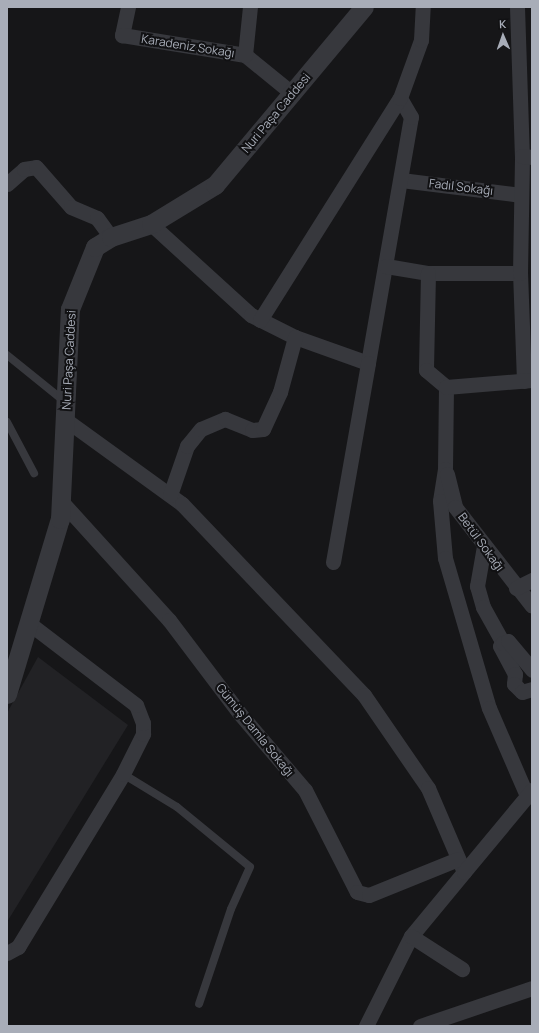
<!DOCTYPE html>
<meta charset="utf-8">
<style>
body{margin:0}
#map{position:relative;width:539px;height:1033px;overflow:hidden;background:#161618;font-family:Manrope,sans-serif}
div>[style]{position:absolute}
.built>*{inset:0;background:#222225}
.service>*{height:8px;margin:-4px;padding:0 4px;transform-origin:4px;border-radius:4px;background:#37383d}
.minor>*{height:15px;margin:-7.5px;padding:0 7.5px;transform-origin:7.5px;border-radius:7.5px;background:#37383d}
.tertiary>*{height:19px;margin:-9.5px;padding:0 9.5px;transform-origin:9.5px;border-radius:9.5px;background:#37383d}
span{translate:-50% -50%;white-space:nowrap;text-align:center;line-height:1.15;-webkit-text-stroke:4px #111113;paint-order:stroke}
.street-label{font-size:12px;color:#a8adb8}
.frame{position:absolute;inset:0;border:8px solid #a8adb8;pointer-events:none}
.north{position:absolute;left:483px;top:16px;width:40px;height:40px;-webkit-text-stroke:3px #111113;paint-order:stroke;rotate:358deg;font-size:11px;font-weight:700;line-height:16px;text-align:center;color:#a8adb8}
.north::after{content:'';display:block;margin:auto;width:14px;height:18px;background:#a8adb8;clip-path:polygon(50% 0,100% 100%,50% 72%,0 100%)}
</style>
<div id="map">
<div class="built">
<i style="clip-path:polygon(38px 657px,128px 725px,7px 922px,7px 713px)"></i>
</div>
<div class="service">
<i style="left:7px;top:355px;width:73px;rotate:38.9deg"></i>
<i style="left:7px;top:422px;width:58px;rotate:62.1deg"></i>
<i style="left:123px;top:774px;width:63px;rotate:31.4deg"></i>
<i style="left:177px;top:807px;width:94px;rotate:39.4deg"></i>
<i style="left:250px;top:867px;width:46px;rotate:114.3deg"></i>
<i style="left:231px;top:909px;width:100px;rotate:108.6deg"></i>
</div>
<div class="minor">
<i style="left:128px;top:7px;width:29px;rotate:102deg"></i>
<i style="left:122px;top:35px;width:125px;rotate:9.2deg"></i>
<i style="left:245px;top:55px;width:62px;rotate:39.1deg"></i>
<i style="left:517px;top:7px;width:149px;rotate:88.1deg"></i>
<i style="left:245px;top:55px;width:48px;rotate:-84.1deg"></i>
<i style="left:401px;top:180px;width:121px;rotate:7.1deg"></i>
<i style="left:7px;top:184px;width:23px;rotate:-41deg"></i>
<i style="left:24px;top:169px;width:12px;rotate:-9deg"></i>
<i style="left:36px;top:167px;width:53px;rotate:48.8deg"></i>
<i style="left:71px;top:207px;width:28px;rotate:23deg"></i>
<i style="left:97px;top:218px;width:24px;rotate:54deg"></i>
<i style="left:151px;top:224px;width:135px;rotate:42.3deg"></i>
<i style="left:251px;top:315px;width:49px;rotate:26.6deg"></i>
<i style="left:295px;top:337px;width:77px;rotate:19.6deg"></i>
<i style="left:368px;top:363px;width:250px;rotate:-80.1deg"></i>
<i style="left:411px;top:117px;width:22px;rotate:-120deg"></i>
<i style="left:386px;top:266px;width:43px;rotate:9.5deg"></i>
<i style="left:428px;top:273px;width:92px"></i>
<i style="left:428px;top:273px;width:97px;rotate:91.2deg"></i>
<i style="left:426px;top:370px;width:26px;rotate:40deg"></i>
<i style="left:446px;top:387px;width:82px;rotate:90.7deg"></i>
<i style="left:445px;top:469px;width:32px;rotate:99deg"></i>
<i style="left:440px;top:501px;width:57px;rotate:85deg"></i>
<i style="left:445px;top:558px;width:156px;rotate:73.7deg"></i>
<i style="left:489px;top:708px;width:96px;rotate:66.6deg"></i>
<i style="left:260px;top:320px;width:262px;rotate:-57.8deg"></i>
<i style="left:400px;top:98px;width:62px;rotate:-70.1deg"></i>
<i style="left:421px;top:40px;width:33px;rotate:-87deg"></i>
<i style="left:524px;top:381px;width:108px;rotate:-92.1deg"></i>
<i style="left:520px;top:273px;width:117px;rotate:-89deg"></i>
<i style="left:522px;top:156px;width:10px;rotate:6deg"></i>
<i style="left:446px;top:387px;width:86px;rotate:-4.7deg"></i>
<i style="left:66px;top:420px;width:143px;rotate:35.9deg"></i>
<i style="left:182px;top:504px;width:264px;rotate:46.4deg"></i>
<i style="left:364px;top:695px;width:113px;rotate:55.5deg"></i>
<i style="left:428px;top:788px;width:91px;rotate:66.8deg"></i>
<i style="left:464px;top:872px;width:83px;rotate:129.6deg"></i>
<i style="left:411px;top:936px;width:101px;rotate:116.6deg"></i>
<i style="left:447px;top:474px;width:34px;rotate:76deg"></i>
<i style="left:455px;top:507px;width:125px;rotate:52.1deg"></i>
<i style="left:170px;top:495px;width:52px;rotate:-70.9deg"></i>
<i style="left:187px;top:446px;width:22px;rotate:-51deg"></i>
<i style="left:201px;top:429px;width:26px;rotate:-23deg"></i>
<i style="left:225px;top:419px;width:29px;rotate:22deg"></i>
<i style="left:252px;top:430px;width:11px;rotate:-5deg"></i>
<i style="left:263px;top:429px;width:41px;rotate:-65.3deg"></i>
<i style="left:280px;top:392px;width:57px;rotate:-74.7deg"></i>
<i style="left:61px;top:501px;width:161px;rotate:47.8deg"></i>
<i style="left:169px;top:620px;width:118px;rotate:52.9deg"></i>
<i style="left:240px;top:714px;width:100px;rotate:49.5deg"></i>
<i style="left:305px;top:790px;width:114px;rotate:63deg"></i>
<i style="left:357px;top:892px;width:12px;rotate:14deg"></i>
<i style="left:369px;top:895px;width:96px;rotate:-22deg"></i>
<i style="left:484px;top:546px;width:41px;rotate:99.9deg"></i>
<i style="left:477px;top:586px;width:22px;rotate:74deg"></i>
<i style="left:483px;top:607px;width:41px;rotate:60.9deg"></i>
<i style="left:503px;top:643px;width:4px;rotate:135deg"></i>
<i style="left:500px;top:646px;width:32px;rotate:62deg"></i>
<i style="left:515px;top:674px;width:10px;rotate:96deg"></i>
<i style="left:514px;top:684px;width:11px;rotate:45deg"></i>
<i style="left:522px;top:692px;width:10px;rotate:-17deg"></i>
<i style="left:333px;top:562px;width:202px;rotate:-80deg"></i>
<i style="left:516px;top:588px;width:18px;rotate:-27deg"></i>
<i style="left:503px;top:643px;width:5px;rotate:-22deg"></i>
<i style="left:508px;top:641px;width:38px;rotate:50deg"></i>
<i style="left:464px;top:872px;width:107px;rotate:-50.3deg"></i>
<i style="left:411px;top:936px;width:61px;rotate:32.9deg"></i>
<i style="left:7px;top:953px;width:13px;rotate:-29deg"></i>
<i style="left:18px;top:947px;width:202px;rotate:-58.7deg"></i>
<i style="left:123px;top:774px;width:45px;rotate:-63.4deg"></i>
<i style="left:143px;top:734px;width:11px;rotate:-90deg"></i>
<i style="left:143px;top:723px;width:19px;rotate:-111deg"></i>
<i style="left:136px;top:705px;width:133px;rotate:-142.6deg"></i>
<i style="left:420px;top:1026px;width:118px;rotate:-18.7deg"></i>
</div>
<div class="tertiary">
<i style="left:7px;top:694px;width:183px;rotate:-73.2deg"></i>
<i style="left:60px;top:519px;width:210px;rotate:-87.3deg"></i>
<i style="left:70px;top:309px;width:67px;rotate:-68deg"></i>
<i style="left:95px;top:247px;width:19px;rotate:-32deg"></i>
<i style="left:111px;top:237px;width:42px;rotate:-18deg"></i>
<i style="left:151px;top:224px;width:75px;rotate:-31.4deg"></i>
<i style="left:215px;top:185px;width:232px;rotate:-50.1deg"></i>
</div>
<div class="street-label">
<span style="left:188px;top:46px;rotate:9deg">Karadeniz Sokağı</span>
<span style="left:276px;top:113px;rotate:-50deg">Nuri Paşa Caddesi</span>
<span style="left:461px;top:187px;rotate:7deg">Fadıl Sokağı</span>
<span style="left:69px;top:360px;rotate:-87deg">Nuri Paşa Caddesi</span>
<span style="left:481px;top:542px;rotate:54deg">Betül Sokağı</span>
<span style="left:255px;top:730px;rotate:51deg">Gümüş Damla Sokağı</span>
</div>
<div class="frame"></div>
<div class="north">K</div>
</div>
